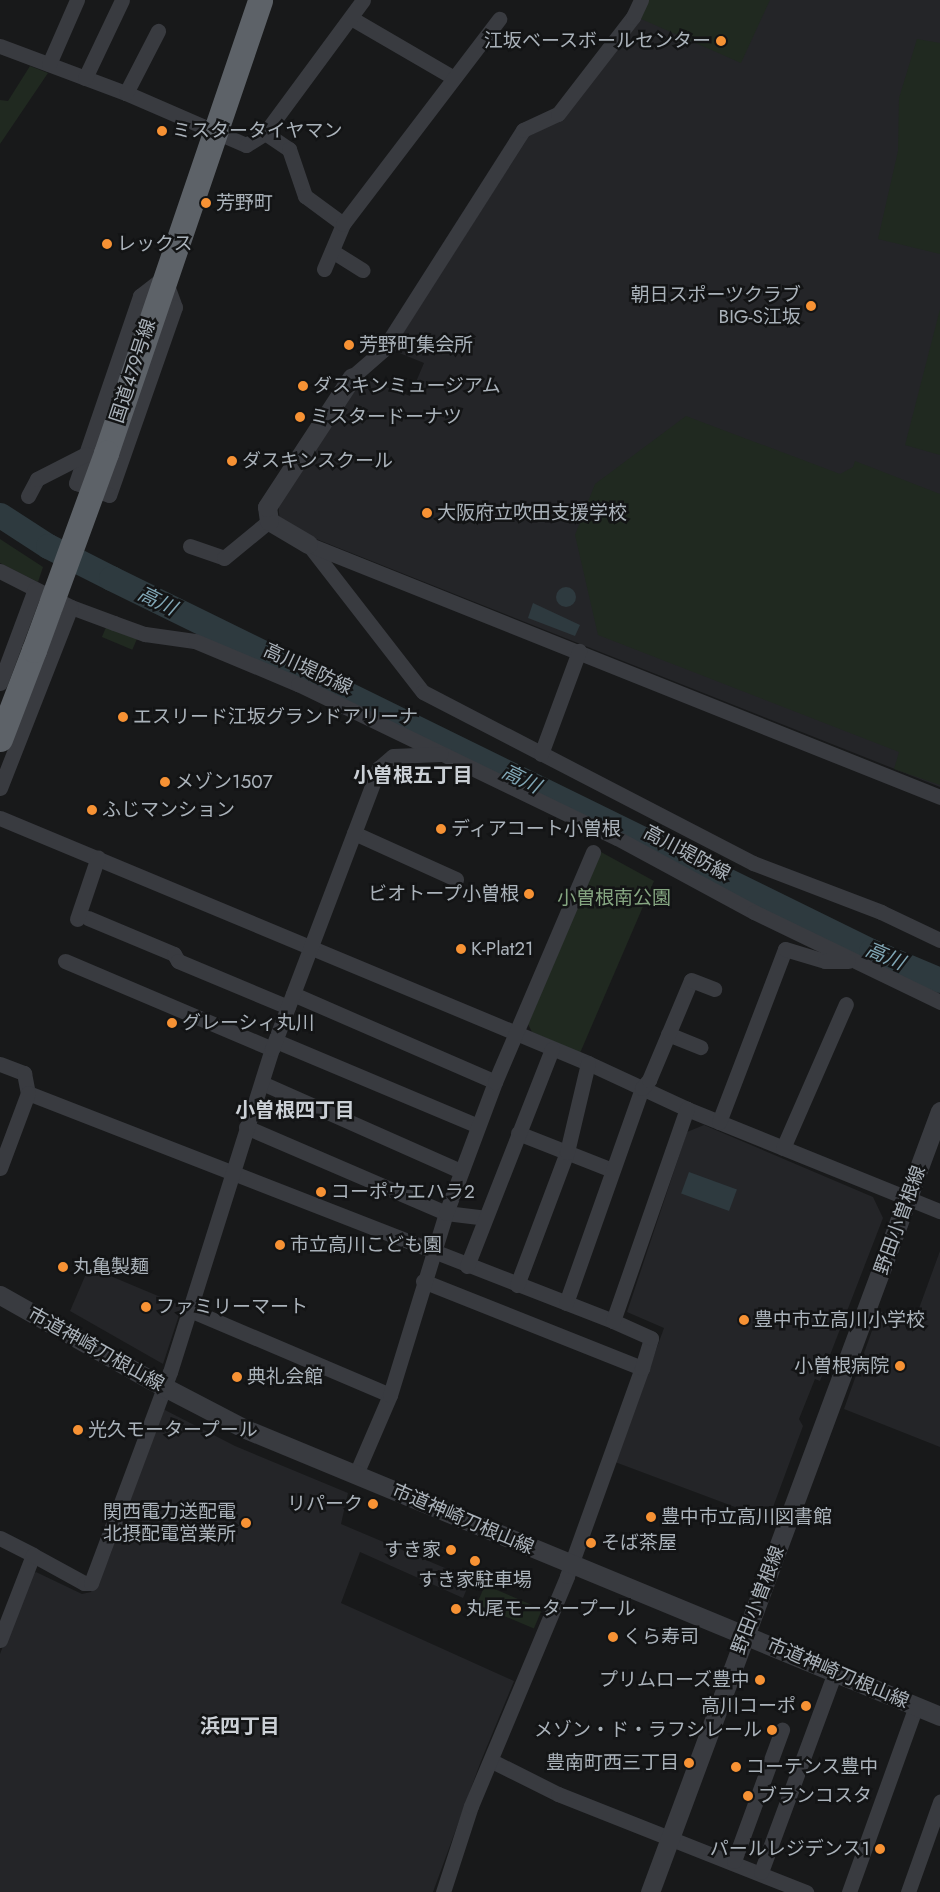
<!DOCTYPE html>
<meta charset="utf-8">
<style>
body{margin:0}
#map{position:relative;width:940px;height:1892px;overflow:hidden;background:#18191a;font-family:Jost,"Noto Sans JP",sans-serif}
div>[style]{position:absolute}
.built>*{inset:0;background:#242528}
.green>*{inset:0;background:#202920;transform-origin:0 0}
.water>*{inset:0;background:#2e3a3f;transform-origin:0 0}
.round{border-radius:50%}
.river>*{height:25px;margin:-12.5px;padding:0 12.5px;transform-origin:12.5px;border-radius:12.5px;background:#2e3a3f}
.minor>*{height:15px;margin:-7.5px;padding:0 7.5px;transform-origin:7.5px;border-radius:7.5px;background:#393b40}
.tertiary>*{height:19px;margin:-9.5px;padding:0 9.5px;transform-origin:9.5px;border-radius:9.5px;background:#393b40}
.trunk>*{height:25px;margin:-12.5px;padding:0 12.5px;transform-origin:12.5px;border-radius:12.5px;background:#5d6268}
.trunk-bridge>*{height:25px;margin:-12.5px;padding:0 12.5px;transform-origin:12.5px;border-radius:12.5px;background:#5d6268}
.dots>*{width:14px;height:14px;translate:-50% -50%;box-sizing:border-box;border:2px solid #131415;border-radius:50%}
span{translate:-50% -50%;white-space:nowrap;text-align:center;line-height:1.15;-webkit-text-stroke:5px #131415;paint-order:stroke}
.poi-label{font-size:19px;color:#aab2ba}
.right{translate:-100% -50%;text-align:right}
.left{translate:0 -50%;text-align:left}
.street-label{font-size:19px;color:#aab2ba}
.park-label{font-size:19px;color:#85a681}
.water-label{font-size:20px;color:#81a7b6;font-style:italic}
.neighbourhood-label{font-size:20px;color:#cbd0d6;font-weight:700}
</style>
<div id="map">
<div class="built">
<i style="clip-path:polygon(648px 0,940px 0,940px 787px,291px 529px,280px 522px,278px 503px,362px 378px,410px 396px,424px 363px,392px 350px,529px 136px,564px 118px)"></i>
<i style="clip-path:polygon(704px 1125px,873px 1197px,883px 1218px,820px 1381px,815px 1379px,799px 1419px,803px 1426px,772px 1510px,759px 1516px,615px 1462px,664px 1328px,627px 1312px,687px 1132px)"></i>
<i style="clip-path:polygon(940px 1251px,940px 1447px,844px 1409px,879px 1311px,914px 1322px)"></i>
<i style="clip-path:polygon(89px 1267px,182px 1306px,163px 1364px,70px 1311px)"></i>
<i style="clip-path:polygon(163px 1409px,235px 1446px,348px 1493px,341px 1524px,471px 1579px,463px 1598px,360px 1552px,341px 1603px,514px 1681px,481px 1761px,433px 1892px,0 1892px,0 1654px,29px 1576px,36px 1572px,82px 1594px,91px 1592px,109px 1558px)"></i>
</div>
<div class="green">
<i style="clip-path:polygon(648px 0,770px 0,741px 63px,639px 18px)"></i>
<i style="clip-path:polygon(917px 39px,940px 43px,940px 254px,878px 239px,898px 151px,899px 98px)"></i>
<i style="clip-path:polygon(30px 66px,48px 73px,0 144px,0 100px,8px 101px)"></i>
<i style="clip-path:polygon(940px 309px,940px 455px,905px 445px)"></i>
<i style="clip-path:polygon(686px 416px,840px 474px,853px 467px,855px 461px,940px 494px,940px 785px,894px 769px,899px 752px,598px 635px,575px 535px,595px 484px)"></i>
<i style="clip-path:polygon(0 539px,43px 567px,38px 582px,0 563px)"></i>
<i style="left:107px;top:625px;width:33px;height:13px;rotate:23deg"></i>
<i style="clip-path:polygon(601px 852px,654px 881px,580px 1053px,532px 1032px,528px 1024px)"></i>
<i style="left:485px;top:1585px;width:62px;height:21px;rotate:23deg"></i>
</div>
<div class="water">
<i class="round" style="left:556px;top:587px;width:20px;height:20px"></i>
<i style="clip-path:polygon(533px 603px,580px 625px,575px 636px,528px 618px)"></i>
<i style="left:689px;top:1172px;width:51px;height:23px;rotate:20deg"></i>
</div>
<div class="river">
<i style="left:0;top:515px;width:57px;rotate:32.9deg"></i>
<i style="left:48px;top:546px;width:71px;rotate:26.9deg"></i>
<i style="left:111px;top:578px;width:847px;rotate:26.14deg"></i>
<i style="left:871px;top:951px;width:75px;rotate:22.8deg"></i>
</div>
<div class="minor">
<i style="left:351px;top:18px;width:119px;rotate:30.2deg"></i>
<i style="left:0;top:46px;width:134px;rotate:20.5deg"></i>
<i style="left:126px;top:93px;width:131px;rotate:23.4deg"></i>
<i style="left:246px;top:145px;width:22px;rotate:-32deg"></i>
<i style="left:265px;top:133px;width:165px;rotate:-53.6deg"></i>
<i style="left:49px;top:64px;width:70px;rotate:-66.4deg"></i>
<i style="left:85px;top:78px;width:86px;rotate:-64.6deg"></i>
<i style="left:126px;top:93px;width:70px;rotate:-62.7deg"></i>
<i style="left:265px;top:133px;width:29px;rotate:34deg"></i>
<i style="left:289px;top:149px;width:50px;rotate:71.2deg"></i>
<i style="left:305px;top:196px;width:47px;rotate:36.4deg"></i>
<i style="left:332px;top:251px;width:36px;rotate:32deg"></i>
<i style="left:324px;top:269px;width:49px;rotate:-67.1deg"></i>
<i style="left:343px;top:224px;width:258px;rotate:-52.7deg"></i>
<i style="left:164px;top:277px;width:32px;rotate:70deg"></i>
<i style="left:175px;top:307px;width:199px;rotate:109.3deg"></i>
<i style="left:109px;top:495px;width:35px;rotate:-160deg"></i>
<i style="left:76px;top:483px;width:198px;rotate:-71.1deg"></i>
<i style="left:140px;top:296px;width:31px;rotate:-38deg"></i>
<i style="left:352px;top:377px;width:41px;rotate:-41.1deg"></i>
<i style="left:383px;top:350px;width:261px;rotate:-57.5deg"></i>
<i style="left:523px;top:130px;width:38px;rotate:-25deg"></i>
<i style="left:558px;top:114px;width:123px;rotate:-52.3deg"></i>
<i style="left:633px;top:17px;width:19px;rotate:-65deg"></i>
<i style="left:28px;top:496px;width:19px;rotate:-62deg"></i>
<i style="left:37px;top:479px;width:55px;rotate:-27deg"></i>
<i style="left:308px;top:544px;width:187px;rotate:52.2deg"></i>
<i style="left:423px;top:692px;width:372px;rotate:27.4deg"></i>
<i style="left:753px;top:863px;width:137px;rotate:20.9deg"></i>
<i style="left:881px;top:912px;width:65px;rotate:25.4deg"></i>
<i style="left:310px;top:545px;width:679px;rotate:21.8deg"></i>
<i style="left:190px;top:546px;width:36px;rotate:19deg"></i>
<i style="left:224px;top:558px;width:58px;rotate:-39.4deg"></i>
<i style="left:0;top:571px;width:80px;rotate:26.9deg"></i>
<i style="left:71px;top:607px;width:46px;rotate:20.4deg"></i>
<i style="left:114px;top:623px;width:33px;rotate:20deg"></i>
<i style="left:145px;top:634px;width:50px;rotate:8deg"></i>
<i style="left:195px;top:641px;width:112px;rotate:22.7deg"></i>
<i style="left:298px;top:684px;width:354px;rotate:25.8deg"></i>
<i style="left:617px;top:838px;width:156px;rotate:28.4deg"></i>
<i style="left:754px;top:912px;width:207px;rotate:25.8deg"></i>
<i style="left:0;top:683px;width:100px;rotate:-69.6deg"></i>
<i style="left:541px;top:754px;width:110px;rotate:-69.7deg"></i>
<i style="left:0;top:788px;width:194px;rotate:-68.6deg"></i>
<i style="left:0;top:818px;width:637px;rotate:22.62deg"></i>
<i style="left:588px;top:1063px;width:109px;rotate:24.9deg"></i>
<i style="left:687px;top:1109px;width:273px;rotate:22deg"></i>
<i style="left:354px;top:833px;width:112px;rotate:24.3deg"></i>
<i style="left:88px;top:918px;width:93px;rotate:22.7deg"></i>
<i style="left:174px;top:954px;width:8px;rotate:60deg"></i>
<i style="left:178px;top:961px;width:119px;rotate:22.7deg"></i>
<i style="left:77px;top:919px;width:65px;rotate:-71.3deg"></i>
<i style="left:65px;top:961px;width:225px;rotate:23deg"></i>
<i style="left:293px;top:994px;width:220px;rotate:23.5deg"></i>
<i style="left:668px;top:1034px;width:35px;rotate:22deg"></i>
<i style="left:276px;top:1041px;width:219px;rotate:22.8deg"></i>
<i style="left:0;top:1064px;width:26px;rotate:21deg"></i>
<i style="left:24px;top:1073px;width:20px;rotate:79deg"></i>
<i style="left:28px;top:1093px;width:628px;rotate:21.29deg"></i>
<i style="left:262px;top:1083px;width:218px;rotate:23.9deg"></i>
<i style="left:719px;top:1122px;width:185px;rotate:-69.1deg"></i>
<i style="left:785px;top:949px;width:42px;rotate:16.7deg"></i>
<i style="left:825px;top:961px;width:23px"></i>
<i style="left:246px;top:1127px;width:218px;rotate:23.3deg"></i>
<i style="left:446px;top:1213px;width:39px;rotate:7deg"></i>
<i style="left:518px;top:1133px;width:101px;rotate:21.5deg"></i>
<i style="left:783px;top:1148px;width:157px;rotate:-66.4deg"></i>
<i style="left:0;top:1168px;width:80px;rotate:-69.5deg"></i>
<i style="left:467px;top:1266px;width:233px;rotate:-68.6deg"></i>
<i style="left:423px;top:1281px;width:236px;rotate:21.7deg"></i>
<i style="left:517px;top:1285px;width:142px;rotate:-69.4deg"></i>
<i style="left:567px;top:1152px;width:91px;rotate:-76.7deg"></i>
<i style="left:566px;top:1303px;width:228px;rotate:-70.5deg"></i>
<i style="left:642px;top:1088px;width:11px;rotate:-49deg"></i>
<i style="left:649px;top:1080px;width:108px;rotate:-67.2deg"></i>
<i style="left:691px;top:980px;width:25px;rotate:21deg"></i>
<i style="left:190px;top:1310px;width:217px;rotate:23deg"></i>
<i style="left:356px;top:1474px;width:86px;rotate:-66.7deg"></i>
<i style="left:390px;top:1395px;width:190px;rotate:-72.9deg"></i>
<i style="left:446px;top:1213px;width:140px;rotate:-69.5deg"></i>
<i style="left:495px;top:1082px;width:250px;rotate:-66.9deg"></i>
<i style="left:0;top:1538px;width:37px;rotate:27deg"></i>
<i style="left:0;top:1640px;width:91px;rotate:-68.8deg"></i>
<i style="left:33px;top:1555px;width:58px;rotate:28.8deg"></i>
<i style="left:84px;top:1583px;width:7px"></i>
<i style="left:91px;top:1583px;width:225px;rotate:-69.5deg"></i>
<i style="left:170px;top:1372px;width:339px;rotate:-72.5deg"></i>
<i style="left:272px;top:1049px;width:301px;rotate:-69.2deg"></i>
<i style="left:379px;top:768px;width:18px;rotate:-41deg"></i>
<i style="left:393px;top:756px;width:48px;rotate:-2.4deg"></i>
<i style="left:492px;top:1761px;width:74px;rotate:26.6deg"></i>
<i style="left:558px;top:1794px;width:267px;rotate:21.6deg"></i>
<i style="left:734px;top:1861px;width:140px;rotate:-69.9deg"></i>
<i style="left:761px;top:1872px;width:213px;rotate:-69.7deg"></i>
<i style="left:443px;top:1892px;width:90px;rotate:-72deg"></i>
<i style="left:471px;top:1806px;width:249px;rotate:-67.3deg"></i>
<i style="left:567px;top:1576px;width:221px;rotate:-70.2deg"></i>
<i style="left:642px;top:1368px;width:31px;rotate:-73deg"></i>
<i style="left:651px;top:1338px;width:42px;rotate:-155.9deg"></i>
<i style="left:613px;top:1321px;width:225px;rotate:-70.8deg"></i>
<i style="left:849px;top:1892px;width:198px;rotate:-70.2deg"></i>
<i style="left:908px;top:1892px;width:96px;rotate:-70.4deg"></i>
</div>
<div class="tertiary">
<i style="left:308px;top:544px;width:45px;rotate:-149.5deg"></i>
<i style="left:269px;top:521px;width:14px;rotate:-98deg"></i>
<i style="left:267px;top:507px;width:155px;rotate:-56.8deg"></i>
<i style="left:0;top:1295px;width:171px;rotate:29.4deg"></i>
<i style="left:149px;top:1379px;width:106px;rotate:27.5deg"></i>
<i style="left:243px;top:1428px;width:754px;rotate:22.45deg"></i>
<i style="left:650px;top:1892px;width:833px;rotate:-69.63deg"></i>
</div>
<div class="trunk">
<i style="left:106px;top:453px;width:478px;rotate:-71.2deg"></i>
<i style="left:0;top:739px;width:95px;rotate:-69.1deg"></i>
</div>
<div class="trunk-bridge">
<i style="left:34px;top:650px;width:210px;rotate:-69.9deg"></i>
</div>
<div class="dots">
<i style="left:721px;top:41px;background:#f79234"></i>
<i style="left:162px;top:131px;background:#f79234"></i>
<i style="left:206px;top:203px;background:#f79234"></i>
<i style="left:107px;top:244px;background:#f79234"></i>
<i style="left:811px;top:306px;background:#f79234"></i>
<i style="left:349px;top:345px;background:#f79234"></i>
<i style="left:303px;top:386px;background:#f79234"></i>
<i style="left:300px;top:417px;background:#f79234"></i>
<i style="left:232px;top:461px;background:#f79234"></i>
<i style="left:427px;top:513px;background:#f79234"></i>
<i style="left:123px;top:717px;background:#f79234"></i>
<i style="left:165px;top:782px;background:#f79234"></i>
<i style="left:92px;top:810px;background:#f79234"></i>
<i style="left:441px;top:829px;background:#f79234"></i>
<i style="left:529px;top:894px;background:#f79234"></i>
<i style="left:461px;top:949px;background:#f79234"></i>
<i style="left:172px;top:1023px;background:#f79234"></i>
<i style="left:321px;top:1192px;background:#f79234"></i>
<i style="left:280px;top:1245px;background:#f79234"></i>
<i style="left:63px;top:1267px;background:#f79234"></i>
<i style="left:146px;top:1307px;background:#f79234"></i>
<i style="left:744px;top:1320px;background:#f79234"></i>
<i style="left:900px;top:1366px;background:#f79234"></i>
<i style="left:237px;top:1377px;background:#f79234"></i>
<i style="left:78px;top:1430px;background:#f79234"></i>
<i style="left:373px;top:1504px;background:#f79234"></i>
<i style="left:651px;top:1517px;background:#f79234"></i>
<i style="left:246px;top:1523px;background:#f79234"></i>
<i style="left:591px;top:1543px;background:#f79234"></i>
<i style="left:451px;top:1550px;background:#f79234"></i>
<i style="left:475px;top:1561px;background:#f79234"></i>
<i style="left:456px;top:1609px;background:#f79234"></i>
<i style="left:613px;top:1637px;background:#f79234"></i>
<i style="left:760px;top:1680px;background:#f79234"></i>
<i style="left:806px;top:1706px;background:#f79234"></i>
<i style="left:772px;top:1730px;background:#f79234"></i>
<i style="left:689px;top:1763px;background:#f79234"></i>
<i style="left:736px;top:1767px;background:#f79234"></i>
<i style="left:748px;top:1796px;background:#f79234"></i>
<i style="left:880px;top:1849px;background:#f79234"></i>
</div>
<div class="poi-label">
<span class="right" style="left:711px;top:41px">江坂ベースボールセンター</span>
<span class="left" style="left:172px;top:131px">ミスタータイヤマン</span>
<span class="left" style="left:216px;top:203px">芳野町</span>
<span class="left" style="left:117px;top:244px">レックス</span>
<span class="right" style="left:801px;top:306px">朝日スポーツクラブ<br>BIG-S江坂</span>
<span class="left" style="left:359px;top:345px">芳野町集会所</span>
<span class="left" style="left:313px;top:386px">ダスキンミュージアム</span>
<span class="left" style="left:310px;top:417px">ミスタードーナツ</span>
<span class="left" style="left:242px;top:461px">ダスキンスクール</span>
<span class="left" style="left:437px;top:513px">大阪府立吹田支援学校</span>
<span class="left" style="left:133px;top:717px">エスリード江坂グランドアリーナ</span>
<span class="left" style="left:175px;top:782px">メゾン1507</span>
<span class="left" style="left:102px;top:810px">ふじマンション</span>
<span class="left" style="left:451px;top:829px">ディアコート小曽根</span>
<span class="right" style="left:519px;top:894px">ビオトープ小曽根</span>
<span class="left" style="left:471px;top:949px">K-Plat21</span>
<span class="left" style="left:182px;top:1023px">グレーシィ丸川</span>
<span class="left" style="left:331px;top:1192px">コーポウエハラ2</span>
<span class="left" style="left:290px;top:1245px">市立高川こども園</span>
<span class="left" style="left:73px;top:1267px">丸亀製麺</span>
<span class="left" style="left:156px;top:1307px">ファミリーマート</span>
<span class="left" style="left:754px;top:1320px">豊中市立高川小学校</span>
<span class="right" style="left:889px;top:1366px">小曽根病院</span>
<span class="left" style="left:247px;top:1377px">典礼会館</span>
<span class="left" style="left:88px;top:1430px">光久モータープール</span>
<span class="right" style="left:363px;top:1504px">リパーク</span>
<span class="right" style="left:236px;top:1523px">関西電力送配電<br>北摂配電営業所</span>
<span class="left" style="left:661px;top:1517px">豊中市立高川図書館</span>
<span class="left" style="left:601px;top:1543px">そば茶屋</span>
<span class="right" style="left:441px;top:1550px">すき家</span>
<span style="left:475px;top:1580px">すき家駐車場</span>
<span class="left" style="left:466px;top:1609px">丸尾モータープール</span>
<span class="left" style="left:623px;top:1637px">くら寿司</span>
<span class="right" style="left:750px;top:1680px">プリムローズ豊中</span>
<span class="right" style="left:796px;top:1706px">高川コーポ</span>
<span class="right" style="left:762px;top:1730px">メゾン・ド・ラフシレール</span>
<span class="right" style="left:679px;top:1763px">豊南町西三丁目</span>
<span class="left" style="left:746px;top:1767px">コーテンス豊中</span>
<span class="left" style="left:758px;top:1796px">ブランコスタ</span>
<span class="right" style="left:870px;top:1849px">パールレジデンス1</span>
</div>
<div class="street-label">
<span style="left:133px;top:371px;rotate:-72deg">国道479号線</span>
<span style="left:308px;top:669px;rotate:25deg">高川堤防線</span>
<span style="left:687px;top:853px;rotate:28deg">高川堤防線</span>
<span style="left:900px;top:1220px;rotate:-70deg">野田小曽根線</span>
<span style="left:96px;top:1349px;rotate:29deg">市道神崎刀根山線</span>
<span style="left:463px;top:1519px;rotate:23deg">市道神崎刀根山線</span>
<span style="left:758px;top:1600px;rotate:-69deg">野田小曽根線</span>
<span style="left:838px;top:1673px;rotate:23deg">市道神崎刀根山線</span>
</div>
<div class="park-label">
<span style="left:614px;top:898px">小曽根南公園</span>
</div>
<div class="water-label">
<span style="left:157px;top:601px;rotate:26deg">高川</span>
<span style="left:521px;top:779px;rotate:26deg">高川</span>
<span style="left:885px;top:956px;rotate:23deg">高川</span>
</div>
<div class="neighbourhood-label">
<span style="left:413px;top:775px">小曽根五丁目</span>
<span style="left:295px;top:1110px">小曽根四丁目</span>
<span style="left:240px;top:1726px">浜四丁目</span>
</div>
</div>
